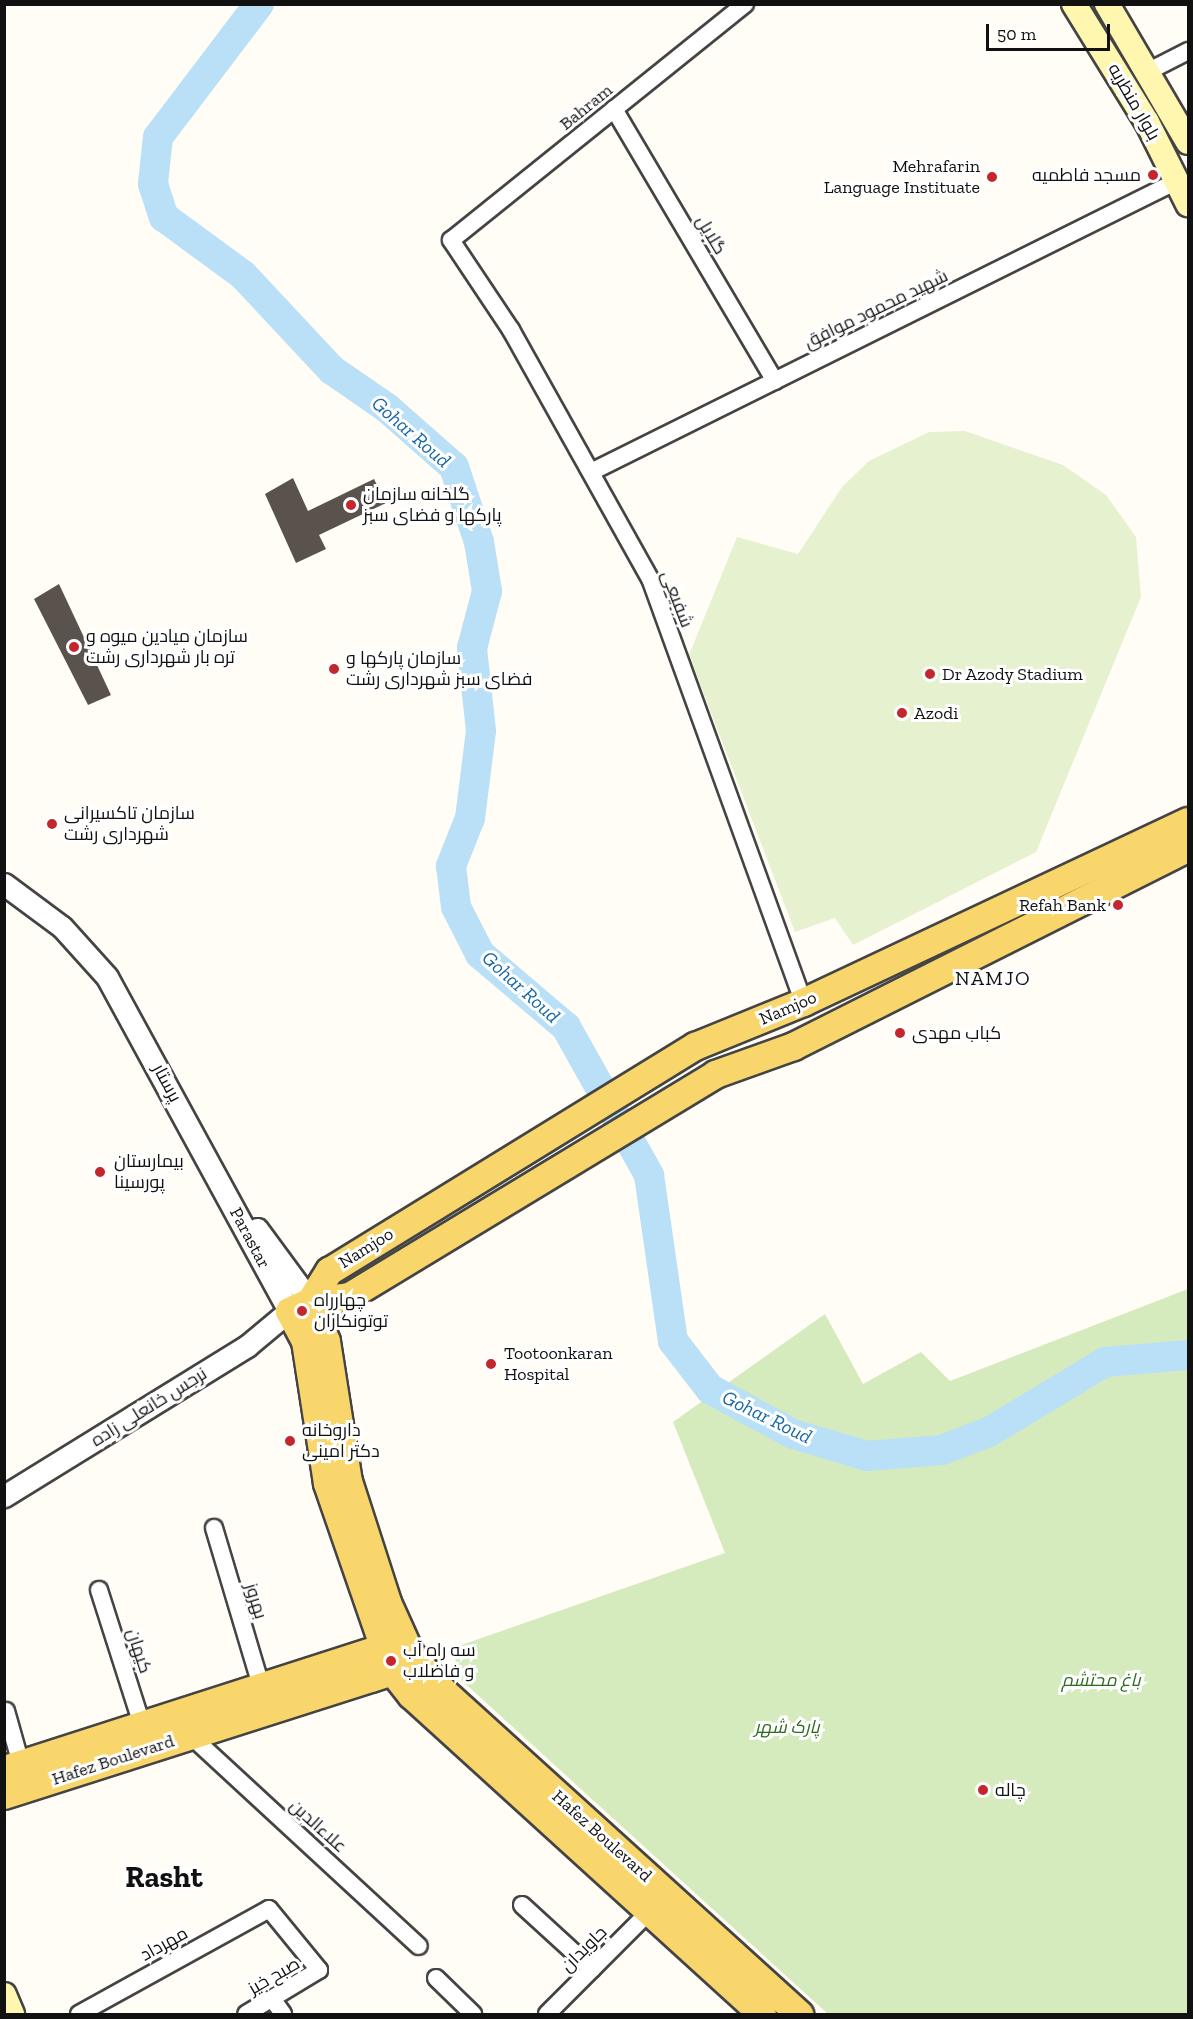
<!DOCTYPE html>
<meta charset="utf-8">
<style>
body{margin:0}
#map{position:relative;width:1193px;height:2019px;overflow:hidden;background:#fffdf5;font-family:"Zilla Slab",Cairo,serif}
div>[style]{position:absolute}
.green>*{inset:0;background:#d5ebbd}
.pitch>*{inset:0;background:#e6f2cf}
.river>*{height:30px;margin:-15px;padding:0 15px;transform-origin:15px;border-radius:15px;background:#b9e0f7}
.building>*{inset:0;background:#5a524d}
.roads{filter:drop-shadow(2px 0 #444) drop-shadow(-2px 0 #444) drop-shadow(0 2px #444) drop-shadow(0 -2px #444)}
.minor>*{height:16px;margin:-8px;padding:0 8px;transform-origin:8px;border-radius:8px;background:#fff}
.tertiary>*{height:21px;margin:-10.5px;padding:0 10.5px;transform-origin:10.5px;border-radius:10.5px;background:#fff}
.secondary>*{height:24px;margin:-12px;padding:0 12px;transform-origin:12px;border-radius:12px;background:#fff6b0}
.primary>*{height:27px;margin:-13.5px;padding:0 13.5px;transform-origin:13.5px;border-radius:13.5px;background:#f9d66b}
.dots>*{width:16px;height:16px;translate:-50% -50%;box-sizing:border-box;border:3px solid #fff;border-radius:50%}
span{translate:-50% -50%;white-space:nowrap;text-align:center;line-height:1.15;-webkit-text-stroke:6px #fff;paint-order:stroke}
.street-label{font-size:18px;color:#111}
.poi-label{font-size:18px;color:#111}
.right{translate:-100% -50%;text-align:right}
.left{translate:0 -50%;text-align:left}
.park-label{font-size:18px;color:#2f6b1f;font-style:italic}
.water-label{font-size:20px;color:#1768a6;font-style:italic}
.neighbourhood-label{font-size:20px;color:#111;letter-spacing:1.5px}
.town-label{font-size:30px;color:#111;font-weight:700}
.frame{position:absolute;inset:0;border:6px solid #111;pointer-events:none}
.scale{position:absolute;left:986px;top:24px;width:124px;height:27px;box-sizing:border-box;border:3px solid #111;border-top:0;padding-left:8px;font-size:18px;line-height:21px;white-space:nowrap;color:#111;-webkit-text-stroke:4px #fff;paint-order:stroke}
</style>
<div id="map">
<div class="green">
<i style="clip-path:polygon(1188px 1289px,1188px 2014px,828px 2014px,459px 1678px,453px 1648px,725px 1553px,673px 1422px,825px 1314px,863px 1384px,921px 1352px,950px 1381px)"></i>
</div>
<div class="pitch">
<i style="clip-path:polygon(965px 431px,1063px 465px,1106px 495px,1136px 537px,1141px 597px,1036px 852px,853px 945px,835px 918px,795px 932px,689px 655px,737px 537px,798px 554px,842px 487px,869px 461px,929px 432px)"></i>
</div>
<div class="river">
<i style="left:259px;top:4px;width:167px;rotate:127.2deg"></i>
<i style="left:158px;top:137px;width:47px;rotate:96.1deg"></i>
<i style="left:153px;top:184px;width:35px;rotate:72deg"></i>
<i style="left:164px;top:217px;width:98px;rotate:36.3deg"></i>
<i style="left:243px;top:275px;width:130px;rotate:46.9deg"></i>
<i style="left:332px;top:370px;width:67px;rotate:34.6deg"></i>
<i style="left:387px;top:408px;width:89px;rotate:41.4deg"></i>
<i style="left:454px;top:467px;width:79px;rotate:71.6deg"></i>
<i style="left:479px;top:542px;width:50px;rotate:80.7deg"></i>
<i style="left:487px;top:591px;width:59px;rotate:104.7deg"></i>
<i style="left:472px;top:648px;width:83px;rotate:83.8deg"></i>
<i style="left:481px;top:731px;width:88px;rotate:97.2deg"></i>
<i style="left:470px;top:818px;width:52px;rotate:111.6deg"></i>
<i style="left:451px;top:866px;width:41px;rotate:83deg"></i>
<i style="left:456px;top:907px;width:53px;rotate:62.9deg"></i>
<i style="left:480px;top:954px;width:113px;rotate:40.3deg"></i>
<i style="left:566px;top:1027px;width:170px;rotate:60.7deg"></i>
<i style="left:649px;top:1175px;width:168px;rotate:81.8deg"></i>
<i style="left:673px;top:1341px;width:61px;rotate:52.4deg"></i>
<i style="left:710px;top:1389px;width:94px;rotate:28.5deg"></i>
<i style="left:793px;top:1434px;width:77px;rotate:16.6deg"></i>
<i style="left:867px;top:1456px;width:75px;rotate:-4.6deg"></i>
<i style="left:942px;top:1450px;width:50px;rotate:-21deg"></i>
<i style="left:989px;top:1432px;width:135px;rotate:-31.1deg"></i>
<i style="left:1105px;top:1362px;width:83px;rotate:-4.8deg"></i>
</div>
<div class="building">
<i style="clip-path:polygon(293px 478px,308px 511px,374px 479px,386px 503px,319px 535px,326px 549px,296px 563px,265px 494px)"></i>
<i style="clip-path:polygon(59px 584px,111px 695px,88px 705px,34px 599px)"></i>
</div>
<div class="roads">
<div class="minor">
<i style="left:745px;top:4px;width:377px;rotate:141.2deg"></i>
<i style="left:451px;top:240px;width:108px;rotate:56.3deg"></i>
<i style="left:511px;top:330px;width:287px;rotate:60.8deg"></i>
<i style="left:651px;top:581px;width:448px;rotate:70.1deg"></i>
<i style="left:1149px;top:71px;width:44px;rotate:-27.1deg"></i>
<i style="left:614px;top:109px;width:316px;rotate:59.4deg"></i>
<i style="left:591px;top:472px;width:654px;rotate:-26.41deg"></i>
<i style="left:214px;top:1528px;width:165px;rotate:73.4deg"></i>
<i style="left:99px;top:1590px;width:142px;rotate:72.3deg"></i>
<i style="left:6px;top:1711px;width:55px;rotate:74.2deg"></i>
<i style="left:190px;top:1735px;width:311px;rotate:42.7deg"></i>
<i style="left:522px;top:1905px;width:95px;rotate:42.4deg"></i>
<i style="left:436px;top:1978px;width:52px;rotate:44.2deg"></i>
<i style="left:273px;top:2000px;width:17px;rotate:54deg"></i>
<i style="left:79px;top:2014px;width:217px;rotate:-28.9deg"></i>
<i style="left:269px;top:1909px;width:79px;rotate:50.7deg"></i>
<i style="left:319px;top:1970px;width:85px;rotate:148.9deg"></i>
<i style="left:547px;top:2014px;width:144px;rotate:-45deg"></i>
</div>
<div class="tertiary">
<i style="left:4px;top:884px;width:72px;rotate:36.6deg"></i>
<i style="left:62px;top:927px;width:67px;rotate:48deg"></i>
<i style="left:107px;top:977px;width:380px;rotate:61.4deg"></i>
<i style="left:289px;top:1311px;width:55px;rotate:140.2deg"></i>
<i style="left:247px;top:1346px;width:286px;rotate:148.3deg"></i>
<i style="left:257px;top:1229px;width:89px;rotate:53.6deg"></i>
</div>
<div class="secondary">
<i style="left:1074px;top:4px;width:139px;rotate:58.3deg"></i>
<i style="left:1147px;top:122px;width:92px;rotate:63.4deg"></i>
<i style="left:1107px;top:4px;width:160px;rotate:59.6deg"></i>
<i style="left:4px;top:1995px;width:21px;rotate:67deg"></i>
</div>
<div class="primary">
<i style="left:310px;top:1301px;width:36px;rotate:-58deg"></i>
<i style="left:329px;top:1271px;width:430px;rotate:-31.6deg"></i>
<i style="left:695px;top:1046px;width:117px;rotate:-22.2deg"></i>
<i style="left:803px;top:1002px;width:425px;rotate:-25.2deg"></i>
<i style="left:310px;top:1301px;width:43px;rotate:68.2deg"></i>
<i style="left:326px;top:1341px;width:142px;rotate:81.1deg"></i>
<i style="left:348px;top:1481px;width:127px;rotate:72.1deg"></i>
<i style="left:387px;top:1602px;width:56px;rotate:65.7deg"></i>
<i style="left:410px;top:1653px;width:50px;rotate:49deg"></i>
<i style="left:443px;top:1691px;width:481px;rotate:42.2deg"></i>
<i style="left:4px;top:1769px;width:396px;rotate:-17.8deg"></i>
<i style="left:381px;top:1648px;width:16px;rotate:11deg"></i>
<i style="left:4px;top:1795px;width:385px;rotate:-17.7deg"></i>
<i style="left:371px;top:1678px;width:22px;rotate:-18deg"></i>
<i style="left:392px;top:1671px;width:18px;rotate:-45deg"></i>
<i style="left:762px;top:2014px;width:474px;rotate:-137.7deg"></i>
<i style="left:411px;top:1695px;width:31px;rotate:-128deg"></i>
<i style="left:392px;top:1671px;width:199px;rotate:-109.1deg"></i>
<i style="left:327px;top:1483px;width:144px;rotate:-98.8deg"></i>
<i style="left:305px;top:1341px;width:34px;rotate:-118deg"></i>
<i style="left:289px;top:1311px;width:23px;rotate:-25deg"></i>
<i style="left:310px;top:1301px;width:39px;rotate:-7deg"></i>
<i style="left:349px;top:1296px;width:428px;rotate:-31.2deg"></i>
<i style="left:715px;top:1074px;width:83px;rotate:-19.7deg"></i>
<i style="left:793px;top:1046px;width:442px;rotate:-26.7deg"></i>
</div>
</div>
<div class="dots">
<i style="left:1153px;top:175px;background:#c4262e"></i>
<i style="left:992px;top:177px;background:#c4262e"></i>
<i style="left:351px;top:505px;background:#c4262e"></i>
<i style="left:74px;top:647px;background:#c4262e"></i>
<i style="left:334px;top:669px;background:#c4262e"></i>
<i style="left:930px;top:674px;background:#c4262e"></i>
<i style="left:902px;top:713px;background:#c4262e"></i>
<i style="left:52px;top:824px;background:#c4262e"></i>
<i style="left:1118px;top:905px;background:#c4262e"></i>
<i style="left:900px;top:1033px;background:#c4262e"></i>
<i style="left:100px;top:1172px;background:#c4262e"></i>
<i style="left:302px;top:1311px;background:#c4262e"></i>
<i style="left:491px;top:1364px;background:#c4262e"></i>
<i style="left:290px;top:1441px;background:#c4262e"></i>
<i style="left:391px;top:1661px;background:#c4262e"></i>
<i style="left:983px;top:1790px;background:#c4262e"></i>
</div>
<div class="street-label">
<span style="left:1134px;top:102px;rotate:60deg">بلوار منظریه</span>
<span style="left:586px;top:107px;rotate:-39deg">Bahram</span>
<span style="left:711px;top:235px;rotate:59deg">گلایل</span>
<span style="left:876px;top:309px;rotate:-26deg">شهید محمود موافق</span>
<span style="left:677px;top:599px;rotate:69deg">شفیعی</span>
<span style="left:788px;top:1008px;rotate:-23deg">Namjoo</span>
<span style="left:167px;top:1083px;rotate:62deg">پرستار</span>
<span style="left:250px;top:1238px;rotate:62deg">Parastar</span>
<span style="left:366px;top:1248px;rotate:-32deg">Namjoo</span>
<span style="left:149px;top:1407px;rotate:-32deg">نرجس خانعلی زاده</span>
<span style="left:256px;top:1601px;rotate:73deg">بهروز</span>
<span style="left:139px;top:1651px;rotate:72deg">کیهان</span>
<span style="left:113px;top:1760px;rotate:-18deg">Hafez Boulevard</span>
<span style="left:318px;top:1826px;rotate:42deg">علاءالدین</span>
<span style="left:602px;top:1836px;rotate:42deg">Hafez Boulevard</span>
<span style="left:164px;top:1944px;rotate:-29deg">مهرداد</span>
<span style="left:584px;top:1949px;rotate:-45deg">جاویدان</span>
<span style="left:274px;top:1976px;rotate:-30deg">صبح خیز</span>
</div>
<div class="poi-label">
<span class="right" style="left:980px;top:177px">Mehrafarin<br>Language Instituate</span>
<span class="right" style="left:1141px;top:175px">مسجد فاطمیه</span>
<span class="left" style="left:363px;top:505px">گلخانه سازمان<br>پارکها و فضای سبز</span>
<span class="left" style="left:86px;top:647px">سازمان میادین میوه و<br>تره بار شهرداری رشت</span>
<span class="left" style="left:346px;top:669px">سازمان پارکها و<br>فضای سبز شهرداری رشت</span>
<span class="left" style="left:942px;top:674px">Dr Azody Stadium</span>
<span class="left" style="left:914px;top:713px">Azodi</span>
<span class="left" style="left:64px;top:824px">سازمان تاکسیرانی<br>شهرداری رشت</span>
<span class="right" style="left:1106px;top:905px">Refah Bank</span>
<span class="left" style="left:912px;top:1033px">کباب مهدی</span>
<span class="left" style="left:114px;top:1172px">بیمارستان<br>پورسینا</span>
<span class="left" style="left:314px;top:1311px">چهارراه<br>توتونکاران</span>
<span class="left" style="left:504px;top:1364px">Tootoonkaran<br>Hospital</span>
<span class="left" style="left:302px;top:1441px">داروخانه<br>دکتر امینی</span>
<span class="left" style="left:403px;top:1661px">سه راه آب<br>و فاضلاب</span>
<span class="left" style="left:995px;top:1790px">چاله</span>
</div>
<div class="park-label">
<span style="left:1101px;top:1680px">باغ محتشم</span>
<span style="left:787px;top:1727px">پارک شهر</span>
</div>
<div class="water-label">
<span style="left:411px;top:432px;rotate:41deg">Gohar Roud</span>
<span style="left:521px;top:987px;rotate:42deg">Gohar Roud</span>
<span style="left:767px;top:1417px;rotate:26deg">Gohar Roud</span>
</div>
<div class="neighbourhood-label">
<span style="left:993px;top:978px">NAMJO</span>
</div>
<div class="town-label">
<span style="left:164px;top:1877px">Rasht</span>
</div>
<div class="frame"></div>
<div class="scale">50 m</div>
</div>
